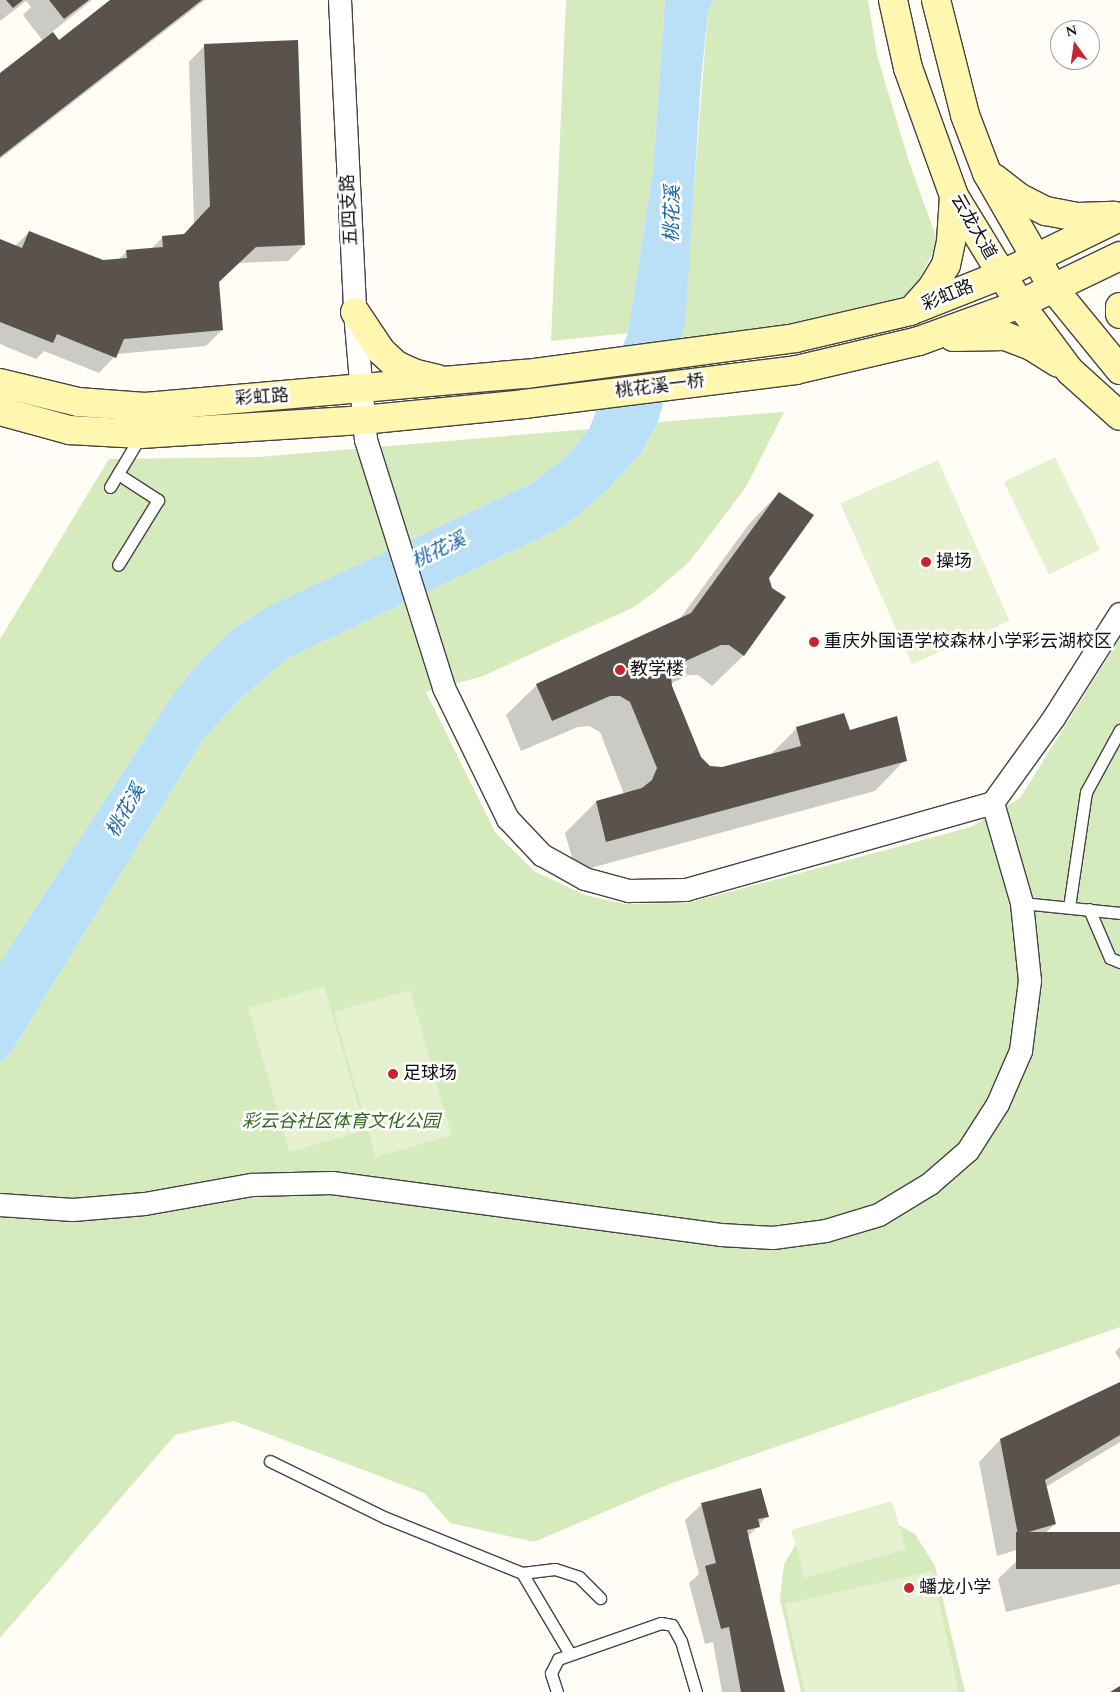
<!DOCTYPE html>
<meta charset="utf-8">
<style>
body{margin:0}
#map{position:relative;width:1120px;height:1692px;overflow:hidden;background:#fffdf5;font-family:Spectral,"Noto Sans SC",serif}
div>[style]{position:absolute}
.green>*{inset:0;background:#d5ebbd}
.pitch>*{inset:0;background:#e6f2cf;transform-origin:0 0}
.water>*{inset:0;background:#b9e0f7}
.shadow>*{inset:0;background:#0003}
.building>*{inset:0;background:#5a524d;transform-origin:0 0}
.roads{filter:drop-shadow(1px 0 #444) drop-shadow(-1px 0 #444) drop-shadow(0 1px #444) drop-shadow(0 -1px #444)}
.lane>*{height:11px;margin:-5.5px;padding:0 5.5px;transform-origin:5.5px;border-radius:5.5px;background:#fff}
.street>*{height:22px;margin:-11px;padding:0 11px;transform-origin:11px;border-radius:11px;background:#fff}
.secondary>*{height:28px;margin:-14px;padding:0 14px;transform-origin:14px;border-radius:14px;background:#fff6b0}
.dots>*{width:14px;height:14px;translate:-50% -50%;box-sizing:border-box;border:2px solid #fff;border-radius:50%}
span{translate:-50% -50%;white-space:nowrap;text-align:center;line-height:1.15;-webkit-text-stroke:5px #fff;paint-order:stroke}
.street-label{font-size:18px;color:#111}
.poi-label{font-size:18px;color:#111}
.left{translate:0 -50%;text-align:left}
.park-label{font-size:18px;color:#2f6b1f;font-style:italic}
.water-label{font-size:19px;color:#1768a6;font-style:italic}
.north{position:absolute;left:1050px;top:20px;width:50px;height:50px;box-sizing:border-box;background:#fff;border:1px solid #a0a0a0;border-radius:50%;rotate:346deg;font-size:14px;font-weight:700;line-height:20px;text-align:center;color:#111}
.north::after{content:'';display:block;margin:auto;width:18px;height:22px;background:#c4262e;clip-path:polygon(50% 0,100% 100%,50% 72%,0 100%)}
</style>
<div id="map">
<div class="green">
<i style="clip-path:polygon(566px 0,665px 0,653px 170px,628px 333px,551px 341px)"></i>
<i style="clip-path:polygon(713px 0,868px 0,877px 55px,909px 162px,938px 242px,911px 295px,792px 323px,682px 339px,708px 11px)"></i>
<i style="clip-path:polygon(784px 412px,746px 487px,689px 562px,653px 593px,632px 608px,483px 676px,426px 692px,495px 832px,534px 871px,585px 895px,625px 904px,688px 903px,971px 827px,1020px 798px,1120px 638px,1120px 1327px,672px 1483px,534px 1542px,450px 1523px,424px 1493px,234px 1421px,175px 1435px,0 1638px,0 1063px,12px 1051px,204px 738px,241px 698px,287px 659px,565px 526px,605px 492px,641px 453px,658px 422px)"></i>
<i style="clip-path:polygon(589px 429px,567px 456px,532px 483px,269px 606px,230px 631px,199px 662px,172px 696px,0 963px,0 639px,109px 459px,259px 457px)"></i>
<i style="clip-path:polygon(884px 1517px,915px 1534px,935px 1566px,965px 1692px,801px 1692px,780px 1599px,784px 1564px,801px 1536px)"></i>
</div>
<div class="pitch">
<i style="left:1055px;top:457px;width:103px;height:57px;rotate:64deg"></i>
<i style="left:938px;top:460px;width:176px;height:107px;rotate:66deg"></i>
<i style="left:324px;top:986px;width:150px;height:79px;rotate:74deg"></i>
<i style="left:410px;top:990px;width:151px;height:79px;rotate:74deg"></i>
<i style="left:892px;top:1501px;width:50px;height:105px;rotate:74deg"></i>
<i style="clip-path:polygon(932px 1571px,959px 1692px,805px 1692px,785px 1604px)"></i>
</div>
<div class="water">
<i style="clip-path:polygon(665px 0,713px 0,708px 11px,701px 80px,685px 325px,658px 422px,641px 453px,605px 492px,565px 526px,287px 659px,241px 698px,204px 738px,12px 1051px,0 1063px,0 963px,172px 696px,199px 662px,230px 631px,269px 606px,532px 483px,567px 456px,589px 429px,628px 333px,653px 170px)"></i>
</div>
<div class="shadow">
<i style="clip-path:polygon(0 0,92px 0,52px 32px,59px 41px,112px 0,205px 0,0 159px,0 75px,43px 41px,23px 15px,31px 7px,26px 1px,0 21px)"></i>
<i style="clip-path:polygon(205px 45px,304px 245px,288px 261px,238px 263px,218px 282px,222px 330px,206px 346px,117px 354px,99px 373px,44px 351px,36px 359px,0 344px,0 240px,15px 246px,29px 232px,102px 261px,118px 260px,127px 251px,150px 250px,163px 237px,183px 236px,194px 224px,189px 62px)"></i>
<i style="clip-path:polygon(779px 493px,768px 578px,770px 589px,784px 597px,743px 656px,712px 686px,698px 675px,689px 675px,670px 684px,700px 757px,710px 767px,722px 768px,769px 756px,797px 728px,850px 731px,905px 760px,875px 791px,576px 872px,565px 833px,596px 802px,624px 794px,600px 732px,589px 726px,578px 727px,521px 751px,506px 715px,537px 685px,679px 620px,749px 524px)"></i>
<i style="clip-path:polygon(1120px 1347px,1120px 1360px,1115px 1352px)"></i>
<i style="clip-path:polygon(1120px 1383px,1120px 1442px,1046px 1487px,1055px 1524px,1033px 1545px,997px 1556px,979px 1462px,1000px 1440px)"></i>
<i style="clip-path:polygon(702px 1504px,767px 1516px,747px 1538px,783px 1692px,722px 1692px,713px 1642px,705px 1644px,689px 1583px,699px 1574px,685px 1520px)"></i>
<i style="clip-path:polygon(1120px 1533px,1120px 1584px,1006px 1612px,998px 1579px,1020px 1558px)"></i>
</div>
<div class="building">
<i style="clip-path:polygon(6px 0,23px 0,13px 8px)"></i>
<i style="clip-path:polygon(49px 0,89px 0,64px 19px)"></i>
<i style="clip-path:polygon(110px 0,202px 0,0 157px,0 73px,53px 32px,59px 40px)"></i>
<i style="clip-path:polygon(298px 40px,305px 245px,256px 247px,219px 282px,223px 330px,124px 339px,116px 358px,57px 334px,53px 343px,0 322px,0 239px,22px 248px,29px 231px,103px 260px,127px 258px,126px 250px,163px 247px,162px 236px,184px 234px,210px 206px,204px 44px)"></i>
<i style="clip-path:polygon(779px 492px,814px 515px,769px 578px,772px 588px,786px 597px,744px 656px,729px 645px,721px 645px,677px 665px,671px 675px,672px 686px,701px 757px,710px 766px,722px 767px,801px 746px,796px 727px,844px 713px,850px 730px,897px 716px,907px 761px,606px 842px,596px 801px,642px 788px,652px 780px,657px 768px,630px 702px,620px 696px,610px 696px,552px 721px,536px 684px,691px 613px)"></i>
<i style="clip-path:polygon(1120px 1382px,1120px 1435px,1045px 1480px,1056px 1524px,1018px 1535px,1000px 1439px)"></i>
<i style="clip-path:polygon(761px 1488px,769px 1517px,758px 1519px,760px 1527px,747px 1530px,785px 1692px,741px 1692px,729px 1627px,721px 1629px,705px 1566px,716px 1563px,701px 1503px)"></i>
<i style="left:1120px;top:1532px;width:37px;height:104px;rotate:90deg"></i>
<i style="clip-path:polygon(1120px 1686px,1120px 1692px,1110px 1692px)"></i>
</div>
<div class="roads">
<div class="lane">
<i style="left:118px;top:474px;width:48px;rotate:33deg"></i>
<i style="left:158px;top:500px;width:76px;rotate:121.6deg"></i>
<i style="left:110px;top:487px;width:61px;rotate:-59.2deg"></i>
<i style="left:1022px;top:903px;width:99px;rotate:5.8deg"></i>
<i style="left:1069px;top:907px;width:116px;rotate:-81.6deg"></i>
<i style="left:1086px;top:792px;width:71px;rotate:-61.3deg"></i>
<i style="left:1089px;top:909px;width:53px;rotate:66.8deg"></i>
<i style="left:1110px;top:958px;width:11px;rotate:22deg"></i>
<i style="left:270px;top:1461px;width:129px;rotate:26.2deg"></i>
<i style="left:386px;top:1518px;width:147px;rotate:22deg"></i>
<i style="left:522px;top:1573px;width:94px;rotate:59.3deg"></i>
<i style="left:522px;top:1573px;width:33px;rotate:-7deg"></i>
<i style="left:555px;top:1569px;width:25px;rotate:18deg"></i>
<i style="left:579px;top:1577px;width:30px;rotate:45deg"></i>
<i style="left:557px;top:1692px;width:20px;rotate:-108deg"></i>
<i style="left:551px;top:1673px;width:16px;rotate:-63deg"></i>
<i style="left:558px;top:1659px;width:109px;rotate:-19.3deg"></i>
<i style="left:661px;top:1623px;width:11px;rotate:10deg"></i>
<i style="left:672px;top:1625px;width:18px;rotate:61deg"></i>
<i style="left:681px;top:1641px;width:53px;rotate:73.6deg"></i>
</div>
<div class="street">
<i style="left:340px;top:0;width:312px;rotate:87.2deg"></i>
<i style="left:355px;top:312px;width:128px;rotate:85.1deg"></i>
<i style="left:366px;top:440px;width:260px;rotate:72.5deg"></i>
<i style="left:444px;top:688px;width:146px;rotate:64deg"></i>
<i style="left:508px;top:819px;width:50px;rotate:46.6deg"></i>
<i style="left:542px;top:855px;width:49px;rotate:29.2deg"></i>
<i style="left:585px;top:879px;width:46px;rotate:15.3deg"></i>
<i style="left:629px;top:891px;width:57px;rotate:-1deg"></i>
<i style="left:686px;top:890px;width:319px;rotate:-15.8deg"></i>
<i style="left:993px;top:803px;width:105px;rotate:-54.3deg"></i>
<i style="left:1054px;top:718px;width:123px;rotate:-57.6deg"></i>
<i style="left:0;top:1205px;width:73px;rotate:3.9deg"></i>
<i style="left:73px;top:1210px;width:72px;rotate:-4.8deg"></i>
<i style="left:145px;top:1204px;width:109px;rotate:-10.1deg"></i>
<i style="left:252px;top:1185px;width:80px;rotate:-1.4deg"></i>
<i style="left:332px;top:1183px;width:392px;rotate:7.6deg"></i>
<i style="left:721px;top:1235px;width:52px;rotate:3.3deg"></i>
<i style="left:773px;top:1238px;width:53px;rotate:-7.5deg"></i>
<i style="left:826px;top:1231px;width:55px;rotate:-16.8deg"></i>
<i style="left:879px;top:1215px;width:60px;rotate:-31.3deg"></i>
<i style="left:930px;top:1184px;width:50px;rotate:-41deg"></i>
<i style="left:968px;top:1151px;width:56px;rotate:-57.4deg"></i>
<i style="left:998px;top:1104px;width:58px;rotate:-66.5deg"></i>
<i style="left:1021px;top:1051px;width:71px;rotate:-82.7deg"></i>
<i style="left:1030px;top:981px;width:78px;rotate:-95.9deg"></i>
<i style="left:1022px;top:903px;width:104px;rotate:-106.2deg"></i>
</div>
<div class="secondary">
<i style="left:893px;top:0;width:70px;rotate:77.6deg"></i>
<i style="left:908px;top:68px;width:136px;rotate:70.2deg"></i>
<i style="left:954px;top:196px;width:127px;rotate:58.6deg"></i>
<i style="left:1020px;top:304px;width:84px;rotate:53.3deg"></i>
<i style="left:1070px;top:371px;width:67px;rotate:42deg"></i>
<i style="left:936px;top:0;width:119px;rotate:75.8deg"></i>
<i style="left:965px;top:115px;width:62px;rotate:69.2deg"></i>
<i style="left:987px;top:173px;width:133px;rotate:60.1deg"></i>
<i style="left:1053px;top:288px;width:106px;rotate:50.7deg"></i>
<i style="left:994px;top:178px;width:33px;rotate:38deg"></i>
<i style="left:1020px;top:198px;width:29px;rotate:27deg"></i>
<i style="left:1046px;top:211px;width:33px;rotate:11deg"></i>
<i style="left:1078px;top:217px;width:36px;rotate:-2deg"></i>
<i style="left:1120px;top:307px;width:7px;rotate:90deg"></i>
<i style="left:914px;top:308px;width:27px;rotate:-48deg"></i>
<i style="left:932px;top:288px;width:27px;rotate:-59deg"></i>
<i style="left:946px;top:265px;width:25px;rotate:-78deg"></i>
<i style="left:951px;top:241px;width:45px;rotate:-86.2deg"></i>
<i style="left:355px;top:312px;width:47px;rotate:56.3deg"></i>
<i style="left:381px;top:351px;width:21px;rotate:43deg"></i>
<i style="left:396px;top:365px;width:22px;rotate:24deg"></i>
<i style="left:416px;top:374px;width:22px;rotate:13deg"></i>
<i style="left:953px;top:337px;width:52px;rotate:-1.1deg"></i>
<i style="left:1005px;top:336px;width:28px;rotate:21deg"></i>
<i style="left:1031px;top:346px;width:32px;rotate:32deg"></i>
<i style="left:0;top:383px;width:80px;rotate:13.7deg"></i>
<i style="left:78px;top:402px;width:67px;rotate:4.3deg"></i>
<i style="left:145px;top:407px;width:382px;rotate:-5deg"></i>
<i style="left:526px;top:374px;width:271px;rotate:-7.6deg"></i>
<i style="left:795px;top:338px;width:118px;rotate:-13.2deg"></i>
<i style="left:910px;top:311px;width:98px;rotate:-21.6deg"></i>
<i style="left:1001px;top:275px;width:132px;rotate:-26deg"></i>
<i style="left:0;top:411px;width:72px;rotate:15.4deg"></i>
<i style="left:69px;top:430px;width:72px;rotate:3.2deg"></i>
<i style="left:141px;top:434px;width:221px;rotate:-3.6deg"></i>
<i style="left:362px;top:420px;width:163px;rotate:-5.6deg"></i>
<i style="left:524px;top:404px;width:274px;rotate:-7.1deg"></i>
<i style="left:796px;top:370px;width:126px;rotate:-13.3deg"></i>
<i style="left:919px;top:341px;width:108px;rotate:-20.1deg"></i>
<i style="left:1020px;top:304px;width:111px;rotate:-25.6deg"></i>
</div>
</div>
<div class="dots">
<i style="left:926px;top:562px;background:#c4262e"></i>
<i style="left:814px;top:642px;background:#c4262e"></i>
<i style="left:620px;top:670px;background:#c4262e"></i>
<i style="left:393px;top:1074px;background:#c4262e"></i>
<i style="left:909px;top:1588px;background:#c4262e"></i>
</div>
<div class="street-label">
<span style="left:350px;top:210px;rotate:-93deg">五四支路</span>
<span style="left:973px;top:227px;rotate:60deg">云龙大道</span>
<span style="left:948px;top:296px;rotate:-22deg">彩虹路</span>
<span style="left:660px;top:387px;rotate:-7deg">桃花溪一桥</span>
<span style="left:262px;top:398px;rotate:-4deg">彩虹路</span>
</div>
<div class="poi-label">
<span class="left" style="left:936px;top:562px">操场</span>
<span class="left" style="left:824px;top:642px">重庆外国语学校森林小学彩云湖校区</span>
<span class="left" style="left:630px;top:670px">教学楼</span>
<span class="left" style="left:403px;top:1074px">足球场</span>
<span class="left" style="left:919px;top:1588px">蟠龙小学</span>
</div>
<div class="park-label">
<span style="left:341px;top:1122px">彩云谷社区体育文化公园</span>
</div>
<div class="water-label">
<span style="left:673px;top:214px;rotate:-89deg">桃花溪</span>
<span style="left:439px;top:551px;rotate:-26deg">桃花溪</span>
<span style="left:126px;top:811px;rotate:-60deg">桃花溪</span>
</div>
<div class="north">N</div>
</div>
